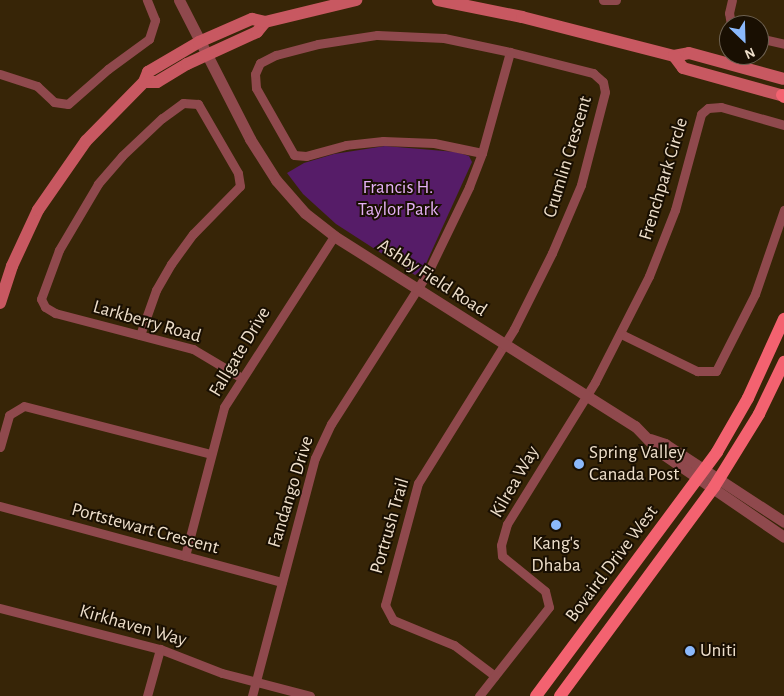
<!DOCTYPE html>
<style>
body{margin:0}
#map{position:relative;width:784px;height:696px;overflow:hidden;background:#372507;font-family:"Alegreya Sans",sans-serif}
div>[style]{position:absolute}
.green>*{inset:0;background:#561c68}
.minor>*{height:9px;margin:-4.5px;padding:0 4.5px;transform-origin:4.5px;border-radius:4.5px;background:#8f494d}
.tertiary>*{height:11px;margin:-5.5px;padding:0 5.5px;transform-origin:5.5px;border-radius:5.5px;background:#8f494d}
.secondary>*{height:12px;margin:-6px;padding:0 6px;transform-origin:6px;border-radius:6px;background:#c85861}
.primary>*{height:12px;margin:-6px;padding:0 6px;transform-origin:6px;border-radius:6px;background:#f36270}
.dots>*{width:14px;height:14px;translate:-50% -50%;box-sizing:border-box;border:2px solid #190f02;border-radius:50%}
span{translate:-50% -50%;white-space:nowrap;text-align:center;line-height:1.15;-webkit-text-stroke:4px #190f02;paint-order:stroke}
.street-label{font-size:19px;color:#eedfcb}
.park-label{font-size:19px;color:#e4b0f5}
.poi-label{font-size:19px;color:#eedfcb}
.left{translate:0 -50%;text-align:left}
.north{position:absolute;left:719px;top:15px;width:50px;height:50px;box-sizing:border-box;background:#190f02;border:1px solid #6e6252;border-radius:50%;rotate:156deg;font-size:14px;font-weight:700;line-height:20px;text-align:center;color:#eedfcb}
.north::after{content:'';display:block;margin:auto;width:18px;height:22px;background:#8bb9fc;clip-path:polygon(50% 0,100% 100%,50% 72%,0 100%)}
</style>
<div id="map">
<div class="green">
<i style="clip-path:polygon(385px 146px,456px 152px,469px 156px,472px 162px,424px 268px,415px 275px,336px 224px,303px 194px,287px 173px,304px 163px,334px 154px)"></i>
</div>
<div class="minor">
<i style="left:603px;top:0;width:13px"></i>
<i style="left:731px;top:25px;width:12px;rotate:-99deg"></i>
<i style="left:729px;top:13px;width:13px;rotate:-77deg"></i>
<i style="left:759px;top:38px;width:26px;rotate:13deg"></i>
<i style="left:0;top:74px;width:39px;rotate:18deg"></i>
<i style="left:37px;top:86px;width:23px;rotate:43deg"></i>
<i style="left:54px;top:102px;width:14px;rotate:8deg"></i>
<i style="left:68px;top:104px;width:53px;rotate:-41.2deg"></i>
<i style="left:108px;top:69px;width:51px;rotate:-36.2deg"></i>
<i style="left:149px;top:39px;width:20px;rotate:-72deg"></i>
<i style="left:155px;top:20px;width:22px;rotate:-112deg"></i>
<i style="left:482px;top:153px;width:49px;rotate:-168.2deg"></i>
<i style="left:434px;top:143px;width:51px;rotate:-177.8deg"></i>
<i style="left:383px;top:141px;width:37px;rotate:174deg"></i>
<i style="left:346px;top:145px;width:41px;rotate:164.6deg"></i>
<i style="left:306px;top:156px;width:12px;rotate:-175deg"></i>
<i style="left:294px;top:155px;width:77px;rotate:-119.6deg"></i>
<i style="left:256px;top:88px;width:14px;rotate:-94deg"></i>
<i style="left:255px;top:74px;width:12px;rotate:-66deg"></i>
<i style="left:260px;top:63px;width:18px;rotate:-27deg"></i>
<i style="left:276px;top:55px;width:43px;rotate:-14.7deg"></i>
<i style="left:318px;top:44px;width:60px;rotate:-8.7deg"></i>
<i style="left:377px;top:35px;width:67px;rotate:2.6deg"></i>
<i style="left:444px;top:38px;width:67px;rotate:12deg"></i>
<i style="left:621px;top:334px;width:85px;rotate:26deg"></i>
<i style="left:697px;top:371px;width:19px"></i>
<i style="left:716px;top:371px;width:86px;rotate:-63.1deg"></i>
<i style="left:755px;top:294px;width:89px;rotate:-71deg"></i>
<i style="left:140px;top:335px;width:48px;rotate:-70.4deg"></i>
<i style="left:156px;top:290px;width:30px;rotate:-60deg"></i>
<i style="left:171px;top:264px;width:37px;rotate:-54deg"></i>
<i style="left:193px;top:234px;width:67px;rotate:-45.6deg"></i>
<i style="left:240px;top:186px;width:13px;rotate:-99deg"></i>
<i style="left:238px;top:173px;width:80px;rotate:-120.1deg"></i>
<i style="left:198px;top:104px;width:15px;rotate:-176deg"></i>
<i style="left:183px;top:103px;width:26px;rotate:144deg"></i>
<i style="left:162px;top:118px;width:55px;rotate:136.5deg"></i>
<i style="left:122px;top:156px;width:37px;rotate:131deg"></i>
<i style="left:98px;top:184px;width:77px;rotate:120.6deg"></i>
<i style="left:59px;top:250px;width:52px;rotate:110.2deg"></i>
<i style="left:41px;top:299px;width:9px;rotate:63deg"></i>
<i style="left:45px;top:307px;width:12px;rotate:31deg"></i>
<i style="left:55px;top:313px;width:143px;rotate:14.6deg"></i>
<i style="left:193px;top:349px;width:55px;rotate:30.8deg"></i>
<i style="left:0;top:447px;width:33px;rotate:-74deg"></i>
<i style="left:9px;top:415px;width:17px;rotate:-31deg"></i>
<i style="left:24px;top:406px;width:193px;rotate:14.4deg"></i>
<i style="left:0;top:506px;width:292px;rotate:15.1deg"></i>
<i style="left:185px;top:556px;width:154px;rotate:-75.3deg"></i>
<i style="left:224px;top:407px;width:203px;rotate:-57.2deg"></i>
<i style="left:0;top:608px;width:165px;rotate:14.4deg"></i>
<i style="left:160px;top:649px;width:66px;rotate:21.2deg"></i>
<i style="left:222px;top:673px;width:91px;rotate:14.6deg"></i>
<i style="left:147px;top:696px;width:49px;rotate:-74.5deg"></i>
<i style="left:252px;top:696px;width:246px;rotate:-75.2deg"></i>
<i style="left:315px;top:458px;width:38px;rotate:-65deg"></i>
<i style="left:331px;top:424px;width:178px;rotate:-57.4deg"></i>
<i style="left:427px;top:274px;width:97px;rotate:-64.2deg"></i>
<i style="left:469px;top:187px;width:36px;rotate:-69deg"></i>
<i style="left:482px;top:153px;width:105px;rotate:-74.5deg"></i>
<i style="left:510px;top:52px;width:86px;rotate:14.2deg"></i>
<i style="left:593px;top:73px;width:13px;rotate:42deg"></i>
<i style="left:603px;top:82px;width:10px;rotate:79deg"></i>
<i style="left:605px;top:92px;width:96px;rotate:104.5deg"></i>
<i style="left:581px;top:185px;width:74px;rotate:113.1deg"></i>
<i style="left:552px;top:253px;width:85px;rotate:116.6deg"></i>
<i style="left:514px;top:329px;width:181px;rotate:121.9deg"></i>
<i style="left:418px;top:483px;width:126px;rotate:105.1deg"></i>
<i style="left:385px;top:605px;width:17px;rotate:62deg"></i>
<i style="left:393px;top:620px;width:66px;rotate:22.3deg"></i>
<i style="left:454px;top:645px;width:51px;rotate:37.1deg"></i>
<i style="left:479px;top:696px;width:113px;rotate:-51.8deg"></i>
<i style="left:549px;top:607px;width:16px;rotate:-104deg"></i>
<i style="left:545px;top:591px;width:55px;rotate:-140.9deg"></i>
<i style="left:502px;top:556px;width:11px;rotate:-95deg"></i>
<i style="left:501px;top:545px;width:22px;rotate:-74deg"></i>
<i style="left:507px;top:524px;width:167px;rotate:-58.2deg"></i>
<i style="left:595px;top:382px;width:119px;rotate:-63deg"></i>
<i style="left:649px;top:276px;width:71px;rotate:-68.5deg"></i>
<i style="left:675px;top:210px;width:99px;rotate:-74.8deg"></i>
<i style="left:701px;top:114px;width:9px;rotate:-41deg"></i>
<i style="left:708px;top:108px;width:13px;rotate:-4deg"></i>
<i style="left:721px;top:107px;width:66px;rotate:15.9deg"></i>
</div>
<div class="tertiary">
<i style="left:179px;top:0;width:156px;rotate:62.9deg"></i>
<i style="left:250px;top:139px;width:49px;rotate:57.6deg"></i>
<i style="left:276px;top:180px;width:44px;rotate:48.7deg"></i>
<i style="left:305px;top:213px;width:37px;rotate:38deg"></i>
<i style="left:334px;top:236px;width:356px;rotate:32.3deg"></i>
<i style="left:635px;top:426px;width:36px;rotate:46deg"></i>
<i style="left:660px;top:452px;width:150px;rotate:34.4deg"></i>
<i style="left:650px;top:439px;width:16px;rotate:18deg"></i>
<i style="left:665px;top:444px;width:142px;rotate:33.2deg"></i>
</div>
<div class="secondary">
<i style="left:438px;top:0;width:86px;rotate:11.4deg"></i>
<i style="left:522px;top:17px;width:157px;rotate:14.4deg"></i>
<i style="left:674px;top:56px;width:15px;rotate:-11deg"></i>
<i style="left:689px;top:53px;width:98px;rotate:15.3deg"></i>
<i style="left:265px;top:22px;width:94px;rotate:-13.6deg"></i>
<i style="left:674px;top:56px;width:15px;rotate:53deg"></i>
<i style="left:683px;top:68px;width:105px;rotate:15.5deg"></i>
<i style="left:144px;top:82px;width:13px"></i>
<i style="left:157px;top:82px;width:35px;rotate:-31deg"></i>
<i style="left:187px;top:64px;width:77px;rotate:-24.6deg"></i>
<i style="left:257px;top:32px;width:13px;rotate:-51deg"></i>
<i style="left:0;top:303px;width:39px;rotate:-72deg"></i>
<i style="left:12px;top:266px;width:62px;rotate:-65.1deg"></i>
<i style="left:38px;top:210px;width:84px;rotate:-55.2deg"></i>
<i style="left:86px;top:141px;width:83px;rotate:-45.5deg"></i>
<i style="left:144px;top:82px;width:11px;rotate:-68deg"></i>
<i style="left:148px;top:72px;width:59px;rotate:-30.5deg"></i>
<i style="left:199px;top:42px;width:58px;rotate:-23.5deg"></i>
<i style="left:252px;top:19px;width:13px;rotate:13deg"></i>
</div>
<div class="primary">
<i style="left:782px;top:95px;width:3px;rotate:45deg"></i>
<i style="left:536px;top:696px;width:304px;rotate:-53.4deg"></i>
<i style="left:717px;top:452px;width:62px;rotate:-60.1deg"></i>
<i style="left:748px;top:398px;width:87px;rotate:-65.5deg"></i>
<i style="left:560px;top:696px;width:260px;rotate:-53.6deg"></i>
<i style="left:714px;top:487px;width:86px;rotate:-58.3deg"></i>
<i style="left:759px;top:414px;width:58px;rotate:-64.3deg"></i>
</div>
<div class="dots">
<i style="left:579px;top:464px;background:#8bb9fc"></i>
<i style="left:556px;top:525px;background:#8bb9fc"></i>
<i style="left:690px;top:651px;background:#8bb9fc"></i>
</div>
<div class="street-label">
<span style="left:568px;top:157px;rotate:-73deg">Crumlin Crescent</span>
<span style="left:664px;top:179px;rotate:-73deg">Frenchpark Circle</span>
<span style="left:432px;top:278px;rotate:33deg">Ashby Field Road</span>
<span style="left:147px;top:322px;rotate:16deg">Larkberry Road</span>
<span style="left:240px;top:352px;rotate:-59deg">Fallgate Drive</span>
<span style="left:515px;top:482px;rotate:-60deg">Kilrea Way</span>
<span style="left:291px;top:492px;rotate:-73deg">Fandango Drive</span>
<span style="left:390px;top:526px;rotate:-74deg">Portrush Trail</span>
<span style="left:145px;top:529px;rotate:15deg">Portstewart Crescent</span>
<span style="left:612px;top:564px;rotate:-53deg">Bovaird Drive West</span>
<span style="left:133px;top:626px;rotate:16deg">Kirkhaven Way</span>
</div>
<div class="park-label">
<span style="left:398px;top:199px">Francis H.<br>Taylor Park</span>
</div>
<div class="poi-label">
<span class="left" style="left:589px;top:464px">Spring Valley<br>Canada Post</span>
<span style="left:556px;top:555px">Kang's<br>Dhaba</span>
<span class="left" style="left:700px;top:651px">Uniti</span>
</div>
<div class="north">N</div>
</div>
